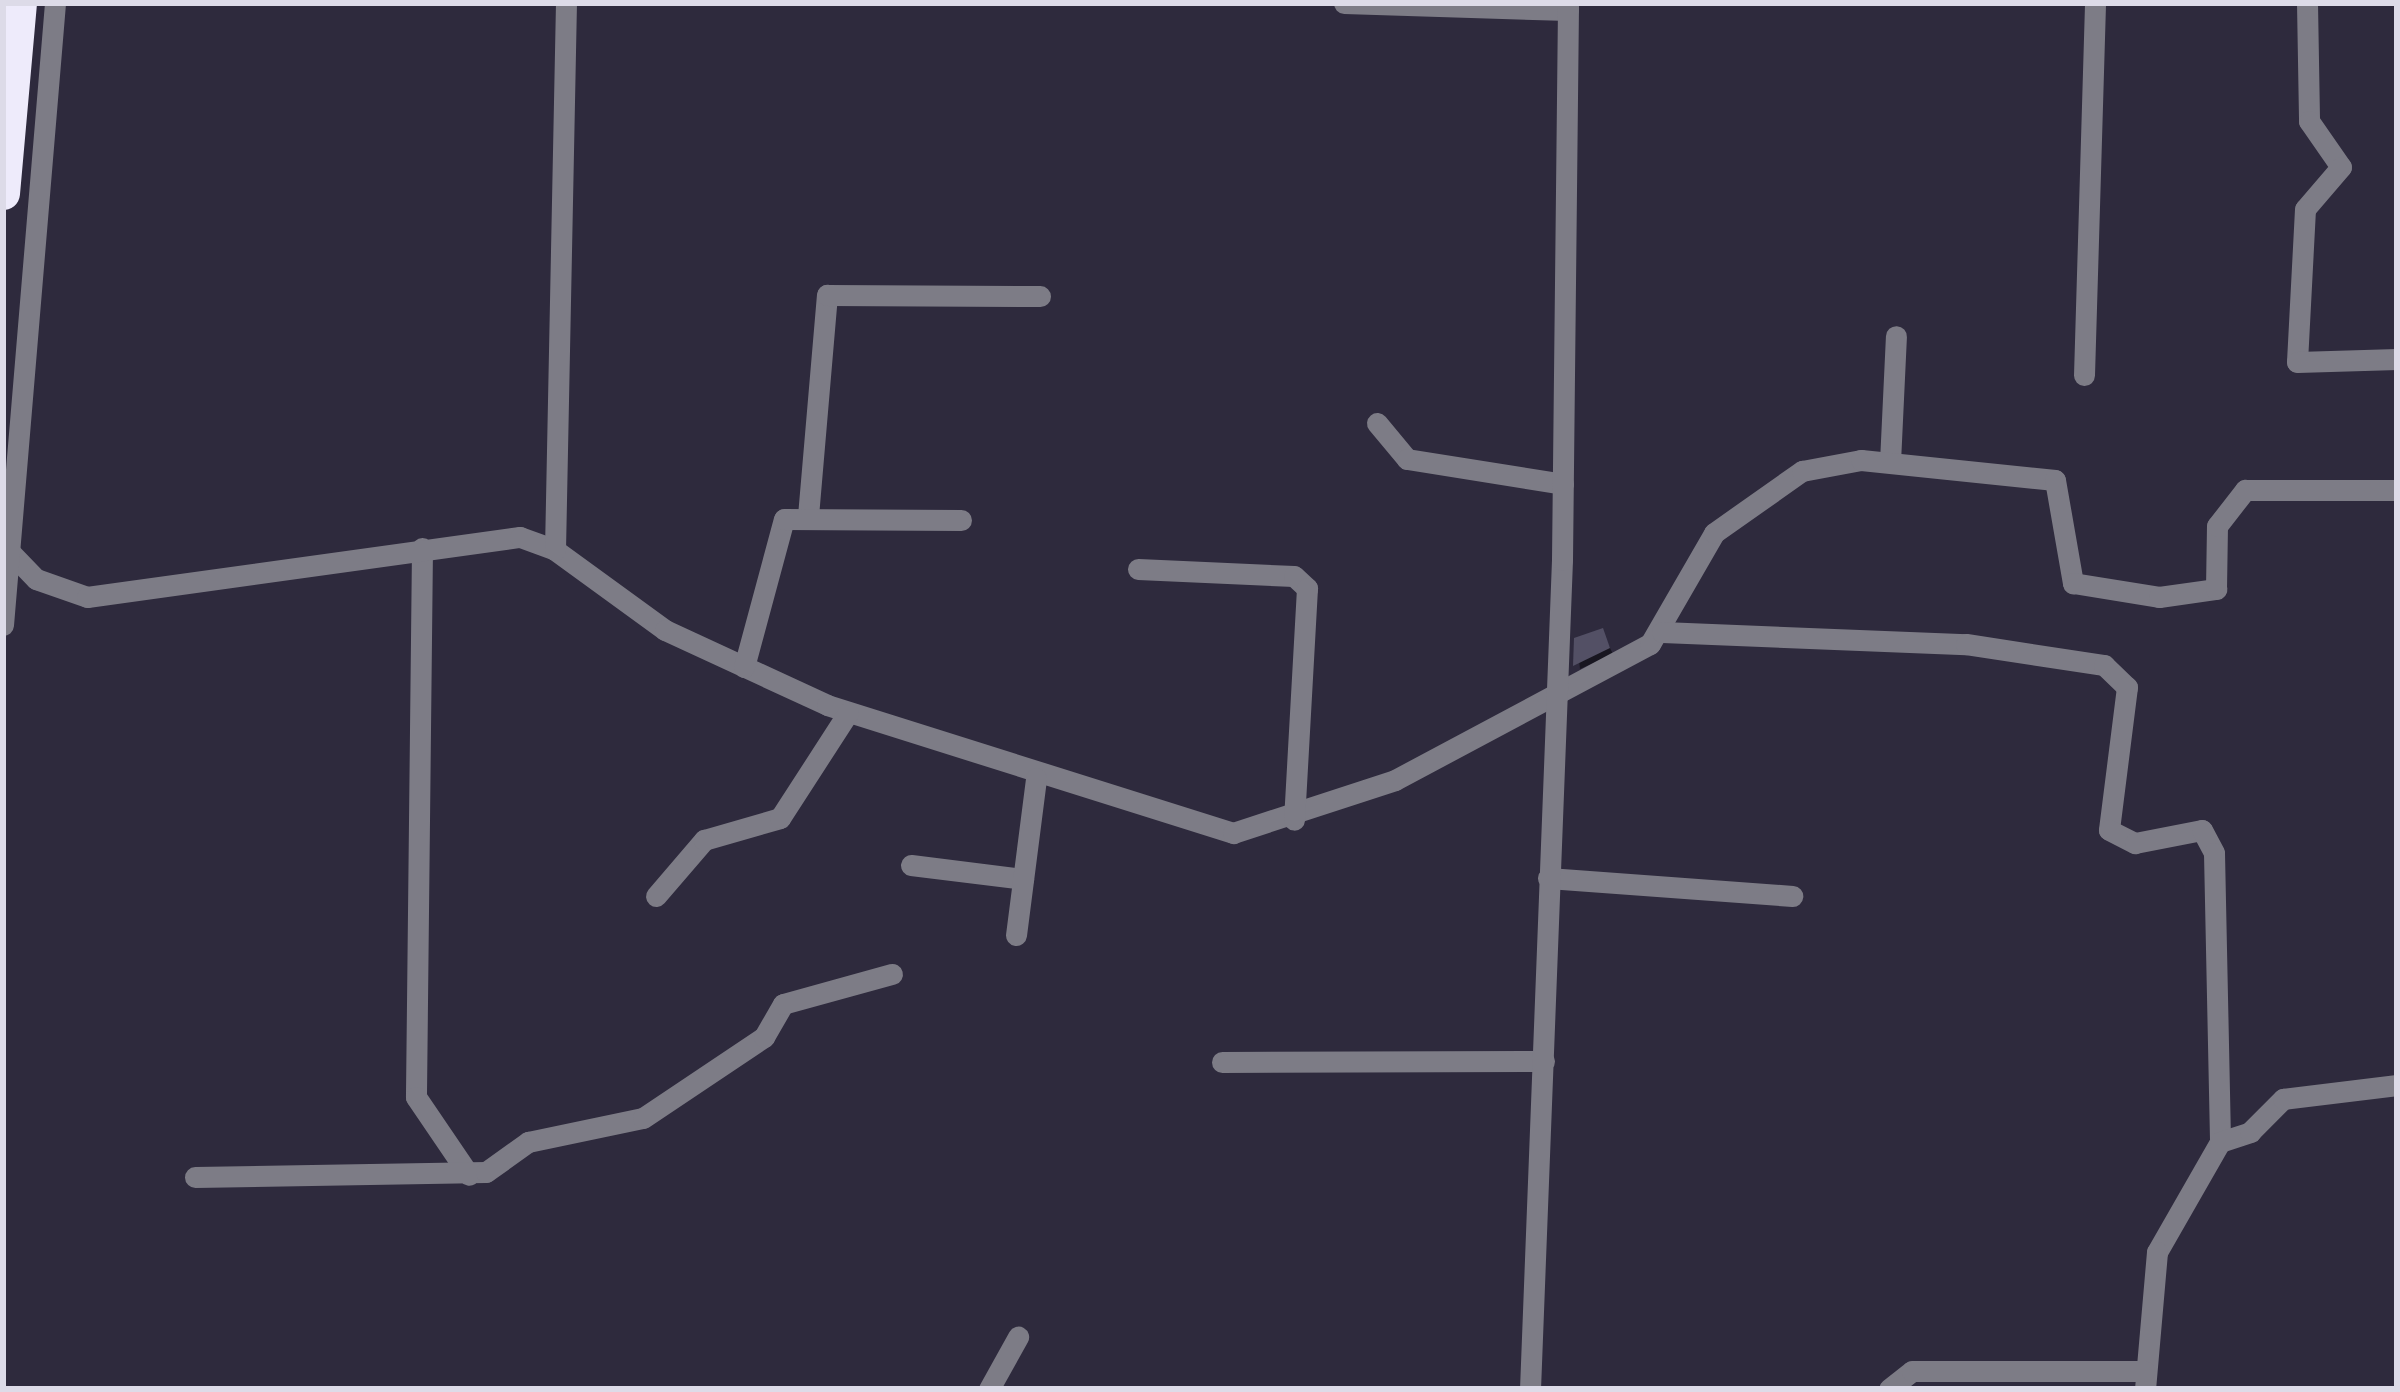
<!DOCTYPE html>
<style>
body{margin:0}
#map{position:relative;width:2400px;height:1392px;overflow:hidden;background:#2e2a3d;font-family:"DM Sans",sans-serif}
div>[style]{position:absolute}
.shadow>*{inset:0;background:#0007}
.building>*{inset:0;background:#535065}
.minor>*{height:21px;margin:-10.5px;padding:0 10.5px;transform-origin:10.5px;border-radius:10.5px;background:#7d7c86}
.highway>*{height:33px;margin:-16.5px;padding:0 16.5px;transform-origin:16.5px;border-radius:16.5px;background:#eeebfb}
span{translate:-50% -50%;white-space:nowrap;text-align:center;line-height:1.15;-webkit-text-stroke:9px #16141d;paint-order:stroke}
.frame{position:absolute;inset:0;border:6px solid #dddbe8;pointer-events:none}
</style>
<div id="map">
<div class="shadow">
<i style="clip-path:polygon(1602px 632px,1613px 654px,1580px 669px,1577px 640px)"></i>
</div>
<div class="building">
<i style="clip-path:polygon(1603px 628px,1610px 648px,1573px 666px,1574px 638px)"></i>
</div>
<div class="minor">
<i style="left:1344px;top:3px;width:224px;rotate:1.8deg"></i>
<i style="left:2307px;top:3px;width:118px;rotate:89deg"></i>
<i style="left:2309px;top:121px;width:56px;rotate:55.2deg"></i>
<i style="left:2341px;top:167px;width:55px;rotate:130.6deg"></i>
<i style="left:2305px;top:209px;width:153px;rotate:93deg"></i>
<i style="left:2297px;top:362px;width:100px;rotate:-1.7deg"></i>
<i style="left:2084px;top:375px;width:372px;rotate:-88.3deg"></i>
<i style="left:1377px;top:423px;width:47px;rotate:50.2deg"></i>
<i style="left:1407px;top:459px;width:158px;rotate:9.1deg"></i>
<i style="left:1890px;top:462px;width:126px;rotate:-87.3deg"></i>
<i style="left:808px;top:516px;width:222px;rotate:-85.1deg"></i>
<i style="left:827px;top:295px;width:213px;rotate:0.3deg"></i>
<i style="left:422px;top:548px;width:549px;rotate:90.63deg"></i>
<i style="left:416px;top:1097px;width:94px;rotate:55.8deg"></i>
<i style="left:7px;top:549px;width:42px;rotate:46deg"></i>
<i style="left:36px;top:579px;width:54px;rotate:19.4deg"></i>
<i style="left:87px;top:597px;width:437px;rotate:-7.9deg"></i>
<i style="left:520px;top:537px;width:37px;rotate:20deg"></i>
<i style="left:555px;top:550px;width:136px;rotate:36deg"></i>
<i style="left:665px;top:630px;width:179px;rotate:24.8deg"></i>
<i style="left:827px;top:705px;width:426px;rotate:17.5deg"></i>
<i style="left:1233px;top:833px;width:170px;rotate:-18.1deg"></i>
<i style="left:1395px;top:780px;width:289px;rotate:-28.1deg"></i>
<i style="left:1650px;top:644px;width:128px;rotate:-60deg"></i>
<i style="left:1714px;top:533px;width:108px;rotate:-35.2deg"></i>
<i style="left:1802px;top:471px;width:60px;rotate:-10.6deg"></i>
<i style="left:1861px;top:460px;width:195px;rotate:5.9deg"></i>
<i style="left:2055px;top:480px;width:105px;rotate:80.1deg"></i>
<i style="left:2073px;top:583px;width:87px;rotate:9.2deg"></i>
<i style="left:2159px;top:597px;width:58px;rotate:-8deg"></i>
<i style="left:2216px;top:589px;width:63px;rotate:-89.1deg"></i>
<i style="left:2217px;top:526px;width:46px;rotate:-52.1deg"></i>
<i style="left:2245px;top:490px;width:152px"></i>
<i style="left:555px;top:550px;width:547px;rotate:-88.85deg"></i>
<i style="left:1138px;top:569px;width:156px;rotate:2.6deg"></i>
<i style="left:1294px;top:576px;width:18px;rotate:43deg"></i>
<i style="left:1307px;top:588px;width:232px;rotate:93.2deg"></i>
<i style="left:3px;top:625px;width:624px;rotate:-85.22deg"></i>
<i style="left:1662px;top:632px;width:304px;rotate:2.3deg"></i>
<i style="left:1966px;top:644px;width:140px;rotate:8.7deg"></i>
<i style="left:2104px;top:665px;width:32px;rotate:44deg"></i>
<i style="left:2127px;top:687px;width:144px;rotate:97.2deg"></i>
<i style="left:2109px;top:830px;width:29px;rotate:27deg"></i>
<i style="left:2135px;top:843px;width:68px;rotate:-11deg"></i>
<i style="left:2202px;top:830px;width:26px;rotate:62deg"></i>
<i style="left:2214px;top:853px;width:289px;rotate:88.8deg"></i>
<i style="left:2220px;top:1142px;width:127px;rotate:119.8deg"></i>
<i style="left:2157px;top:1252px;width:138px;rotate:95deg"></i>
<i style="left:744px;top:667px;width:153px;rotate:-74.9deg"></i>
<i style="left:784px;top:519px;width:177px;rotate:0.3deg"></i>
<i style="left:911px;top:865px;width:113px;rotate:7.1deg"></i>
<i style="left:1548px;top:878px;width:245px;rotate:4.2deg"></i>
<i style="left:656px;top:896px;width:74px;rotate:-49.4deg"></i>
<i style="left:704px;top:840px;width:79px;rotate:-16.1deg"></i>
<i style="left:780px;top:818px;width:125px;rotate:-57.1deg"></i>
<i style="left:1016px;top:935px;width:158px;rotate:-82.7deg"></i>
<i style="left:1222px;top:1062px;width:322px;rotate:-0.2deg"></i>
<i style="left:2220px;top:1142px;width:32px;rotate:-18deg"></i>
<i style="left:2250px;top:1132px;width:47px;rotate:-45deg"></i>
<i style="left:2283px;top:1099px;width:115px;rotate:-7deg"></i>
<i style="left:195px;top:1177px;width:291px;rotate:-1deg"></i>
<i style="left:486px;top:1172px;width:52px;rotate:-35.5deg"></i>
<i style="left:528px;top:1142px;width:117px;rotate:-11.8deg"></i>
<i style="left:643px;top:1118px;width:146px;rotate:-33.8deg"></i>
<i style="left:764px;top:1037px;width:38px;rotate:-60deg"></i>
<i style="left:783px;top:1004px;width:113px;rotate:-15.4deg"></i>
<i style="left:989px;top:1389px;width:60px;rotate:-60.9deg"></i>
<i style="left:1530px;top:1389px;width:830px;rotate:-87.79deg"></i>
<i style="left:1562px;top:560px;width:557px;rotate:-89.38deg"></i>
<i style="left:1889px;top:1389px;width:29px;rotate:-38deg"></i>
<i style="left:1912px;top:1371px;width:232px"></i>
</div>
<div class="highway">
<i style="left:3px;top:193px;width:191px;rotate:-84.9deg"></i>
</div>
<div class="frame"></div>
</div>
